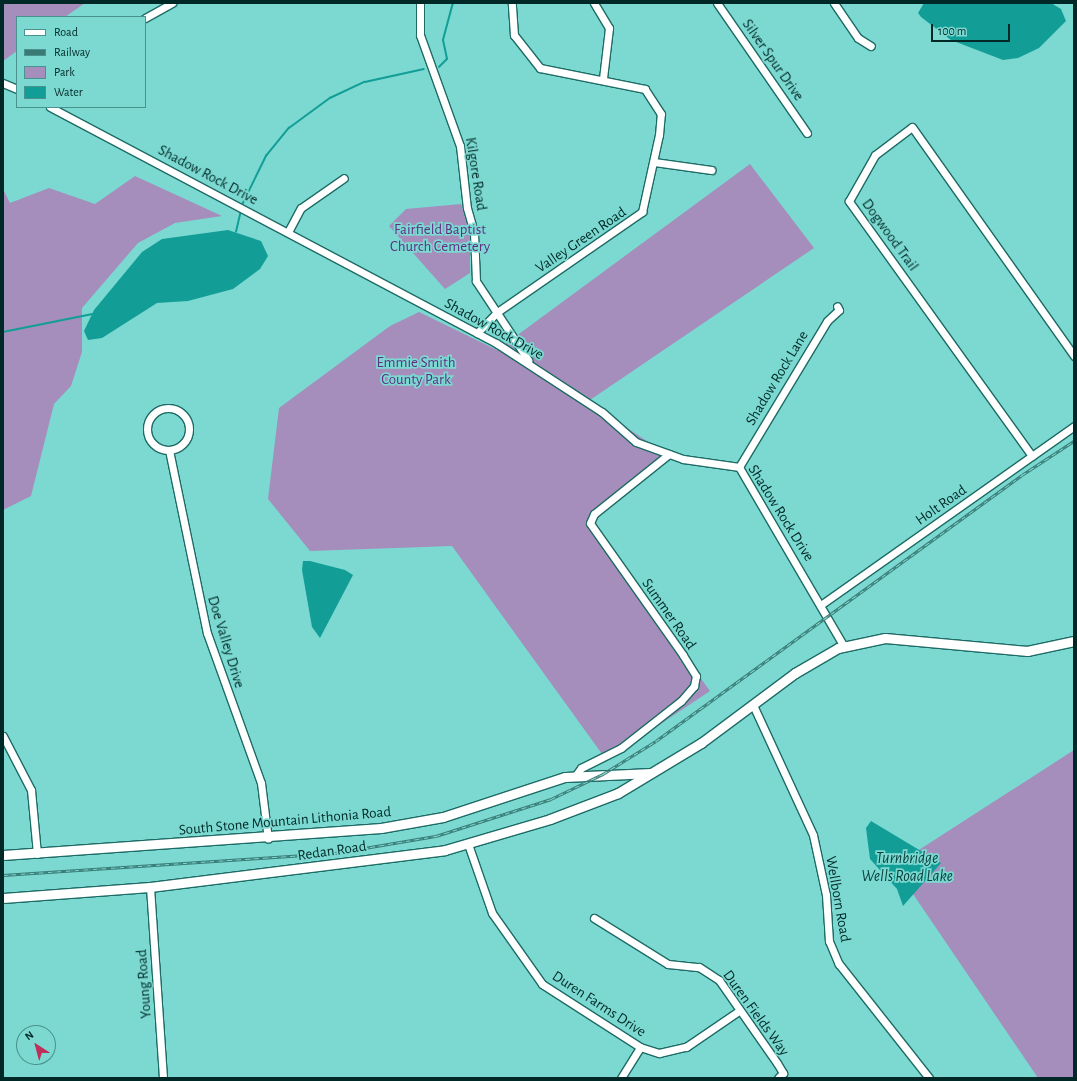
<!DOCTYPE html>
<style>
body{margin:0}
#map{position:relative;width:1077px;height:1081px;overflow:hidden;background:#7bd9d1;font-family:"Alegreya Sans",sans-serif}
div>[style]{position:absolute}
.green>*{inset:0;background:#a58ebc}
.water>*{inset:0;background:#129e96}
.stream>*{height:1.5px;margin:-0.75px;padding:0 0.75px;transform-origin:0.75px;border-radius:0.75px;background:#129e96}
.roads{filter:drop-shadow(1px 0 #1e6b65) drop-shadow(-1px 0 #1e6b65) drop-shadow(0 1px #1e6b65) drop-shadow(0 -1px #1e6b65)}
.minor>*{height:7px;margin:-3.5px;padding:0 3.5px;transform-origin:3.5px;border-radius:3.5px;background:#fff}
.minor>.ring{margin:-3.5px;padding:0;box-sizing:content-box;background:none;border:7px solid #fff;border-radius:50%}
.major>*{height:9px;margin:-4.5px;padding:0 4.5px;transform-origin:4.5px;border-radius:4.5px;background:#fff}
.rail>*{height:3px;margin-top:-1.5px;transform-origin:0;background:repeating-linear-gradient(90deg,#7bd9d1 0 4.5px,#397a75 0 9px);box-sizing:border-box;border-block:1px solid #397a75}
span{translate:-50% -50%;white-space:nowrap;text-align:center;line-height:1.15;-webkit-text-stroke:3.5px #7bd9d1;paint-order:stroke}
.street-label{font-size:15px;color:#002826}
.park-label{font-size:15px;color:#603083}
.water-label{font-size:16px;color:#09413d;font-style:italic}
.frame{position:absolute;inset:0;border:4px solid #002826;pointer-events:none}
.legend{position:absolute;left:16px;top:16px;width:130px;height:92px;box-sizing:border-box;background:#7bd9d1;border:1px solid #4a928d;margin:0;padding:5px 7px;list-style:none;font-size:12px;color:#002826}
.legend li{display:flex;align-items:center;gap:8px;height:20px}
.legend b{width:20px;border:1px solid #4a928d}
.north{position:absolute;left:16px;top:1025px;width:40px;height:40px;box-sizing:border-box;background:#7bd9d1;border:1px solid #4a928d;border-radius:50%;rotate:324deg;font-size:11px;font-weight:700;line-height:16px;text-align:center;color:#002826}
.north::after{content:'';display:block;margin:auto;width:14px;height:18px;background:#be2f5a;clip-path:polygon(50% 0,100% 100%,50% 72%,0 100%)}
.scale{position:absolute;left:931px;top:24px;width:79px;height:18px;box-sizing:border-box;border:2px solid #002826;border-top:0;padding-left:5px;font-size:12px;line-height:14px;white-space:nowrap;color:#002826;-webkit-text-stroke:3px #7bd9d1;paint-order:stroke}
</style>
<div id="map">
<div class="green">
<i style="clip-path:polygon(3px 3px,85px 3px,65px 17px,17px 17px,17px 51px,3px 61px)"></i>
<i style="clip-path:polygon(750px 164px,814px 248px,587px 402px,673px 458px,587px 521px,710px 691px,644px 735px,602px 754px,452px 546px,310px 551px,268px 499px,279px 408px,390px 326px,419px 312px,497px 350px)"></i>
<i style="clip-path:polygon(135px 176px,222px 216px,175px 223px,138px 243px,82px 308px,82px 352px,71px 386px,54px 404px,31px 496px,3px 510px,3px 189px,10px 203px,49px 188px,95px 204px)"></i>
<i style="clip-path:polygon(461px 204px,470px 234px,470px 273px,445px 289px,389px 226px,406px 209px)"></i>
<i style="clip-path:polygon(1074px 750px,1074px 1077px,1038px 1078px,894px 866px)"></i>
</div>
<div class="water">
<i style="clip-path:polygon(924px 3px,1051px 3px,1061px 9px,1066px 21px,1039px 48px,1018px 58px,1003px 60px,951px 40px,921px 17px,918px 13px)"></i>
<i style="clip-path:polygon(228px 230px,261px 241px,268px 256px,260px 269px,233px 289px,188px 301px,157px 303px,102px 338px,88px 340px,84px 331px,94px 310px,142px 252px,162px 239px)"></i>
<i style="clip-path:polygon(310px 561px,345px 570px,353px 575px,320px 638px,312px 627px,302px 570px,303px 561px)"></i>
<i style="clip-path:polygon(871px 821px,941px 863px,903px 906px,897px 889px,870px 859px,866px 828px)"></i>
</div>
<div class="stream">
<i style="left:439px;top:67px;width:11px;rotate:-45deg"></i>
<i style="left:447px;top:59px;width:19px;rotate:-102deg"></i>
<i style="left:443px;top:40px;width:38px;rotate:-75deg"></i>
<i style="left:242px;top:205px;width:55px;rotate:-63.9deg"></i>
<i style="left:266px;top:156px;width:36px;rotate:-51deg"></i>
<i style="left:289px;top:128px;width:51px;rotate:-36.2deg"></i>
<i style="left:330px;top:98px;width:38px;rotate:-25deg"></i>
<i style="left:365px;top:82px;width:60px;rotate:-12.4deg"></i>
<i style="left:236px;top:232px;width:22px;rotate:-77deg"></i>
<i style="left:3px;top:332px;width:91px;rotate:-11.4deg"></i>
</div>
<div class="roads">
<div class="minor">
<i style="left:420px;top:3px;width:32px;rotate:90deg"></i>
<i style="left:420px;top:35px;width:118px;rotate:70.2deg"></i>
<i style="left:460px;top:146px;width:62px;rotate:83.6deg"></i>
<i style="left:467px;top:208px;width:26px;rotate:74deg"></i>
<i style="left:474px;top:233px;width:48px;rotate:87.6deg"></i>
<i style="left:476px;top:281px;width:95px;rotate:56.6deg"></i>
<i style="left:594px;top:3px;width:29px;rotate:59deg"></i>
<i style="left:609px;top:28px;width:50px;rotate:96.8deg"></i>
<i style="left:717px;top:3px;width:158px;rotate:55.3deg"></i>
<i style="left:834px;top:3px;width:42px;rotate:55.6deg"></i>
<i style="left:858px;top:38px;width:15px;rotate:32deg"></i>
<i style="left:145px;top:18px;width:31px;rotate:-29deg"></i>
<i style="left:3px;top:83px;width:15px;rotate:23deg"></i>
<i style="left:50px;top:107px;width:505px;rotate:27.89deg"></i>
<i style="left:496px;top:343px;width:126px;rotate:33.1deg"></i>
<i style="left:602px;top:412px;width:45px;rotate:41.4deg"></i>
<i style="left:636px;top:442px;width:50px;rotate:19.9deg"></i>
<i style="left:683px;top:459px;width:57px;rotate:8.1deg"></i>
<i style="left:739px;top:467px;width:208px;rotate:59.7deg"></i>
<i style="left:654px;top:162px;width:58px;rotate:8deg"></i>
<i style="left:288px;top:232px;width:27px;rotate:-62deg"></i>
<i style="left:301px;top:208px;width:52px;rotate:-34.9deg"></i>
<i style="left:477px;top:333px;width:28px;rotate:-46deg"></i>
<i style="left:496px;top:313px;width:178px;rotate:-34.7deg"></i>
<i style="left:642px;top:212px;width:79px;rotate:-77.6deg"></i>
<i style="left:659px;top:135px;width:21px;rotate:-85deg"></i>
<i style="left:661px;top:114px;width:30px;rotate:-123deg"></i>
<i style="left:645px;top:89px;width:107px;rotate:-168.7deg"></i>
<i style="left:540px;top:68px;width:42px;rotate:-128.2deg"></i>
<i style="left:514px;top:35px;width:32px;rotate:-94deg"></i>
<i class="ring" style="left:147px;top:408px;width:35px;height:35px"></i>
<i style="left:169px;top:450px;width:187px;rotate:78.3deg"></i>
<i style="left:207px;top:633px;width:159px;rotate:70.2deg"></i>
<i style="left:261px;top:783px;width:56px;rotate:82.9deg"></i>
<i style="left:1032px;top:456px;width:314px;rotate:-125.7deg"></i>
<i style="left:849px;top:201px;width:53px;rotate:-60.5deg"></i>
<i style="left:875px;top:155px;width:46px;rotate:-37.1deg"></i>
<i style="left:912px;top:127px;width:281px;rotate:54.7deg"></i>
<i style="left:739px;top:467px;width:170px;rotate:-58.9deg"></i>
<i style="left:827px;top:321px;width:16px;rotate:-43deg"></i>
<i style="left:839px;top:310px;width:4px;rotate:-117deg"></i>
<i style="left:822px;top:604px;width:309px;rotate:-35.2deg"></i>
<i style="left:753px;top:705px;width:143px;rotate:65.2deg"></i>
<i style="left:813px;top:835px;width:61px;rotate:77.8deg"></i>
<i style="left:826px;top:895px;width:46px;rotate:86.3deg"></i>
<i style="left:829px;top:941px;width:25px;rotate:67deg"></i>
<i style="left:839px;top:964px;width:145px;rotate:51.7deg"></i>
<i style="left:3px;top:736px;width:61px;rotate:62.6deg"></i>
<i style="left:31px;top:790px;width:64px;rotate:84.6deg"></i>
<i style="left:575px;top:776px;width:10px;rotate:-53deg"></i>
<i style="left:581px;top:768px;width:45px;rotate:-26.6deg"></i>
<i style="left:621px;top:748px;width:76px;rotate:-38.1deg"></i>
<i style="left:681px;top:701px;width:20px;rotate:-49deg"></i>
<i style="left:694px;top:686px;width:10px;rotate:-79deg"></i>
<i style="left:696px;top:676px;width:25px;rotate:-122deg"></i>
<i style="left:683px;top:655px;width:161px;rotate:-125.2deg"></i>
<i style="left:590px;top:523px;width:10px;rotate:-66deg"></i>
<i style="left:594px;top:514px;width:96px;rotate:-38.7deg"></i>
<i style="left:468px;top:844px;width:73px;rotate:70.8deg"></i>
<i style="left:492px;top:913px;width:87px;rotate:54.8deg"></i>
<i style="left:542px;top:984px;width:117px;rotate:32.7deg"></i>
<i style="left:640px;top:1047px;width:20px;rotate:18deg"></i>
<i style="left:659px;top:1053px;width:28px;rotate:-13deg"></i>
<i style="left:686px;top:1047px;width:65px;rotate:-34.4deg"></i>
<i style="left:150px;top:887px;width:191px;rotate:86.1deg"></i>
<i style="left:594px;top:918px;width:87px;rotate:31.9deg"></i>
<i style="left:668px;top:964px;width:31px;rotate:6deg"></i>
<i style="left:699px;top:967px;width:24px;rotate:33deg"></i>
<i style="left:719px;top:980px;width:101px;rotate:55.1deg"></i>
<i style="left:777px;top:1063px;width:12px;rotate:59deg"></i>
<i style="left:783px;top:1073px;width:7px;rotate:135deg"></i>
<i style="left:621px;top:1078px;width:36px;rotate:-58deg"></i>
</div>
<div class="major">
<i style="left:3px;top:855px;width:379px;rotate:-4.1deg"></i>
<i style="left:381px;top:828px;width:63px;rotate:-10.1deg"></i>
<i style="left:443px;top:817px;width:128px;rotate:-18.2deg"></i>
<i style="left:565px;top:777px;width:86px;rotate:-2.7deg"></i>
<i style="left:3px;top:898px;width:147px;rotate:-4.3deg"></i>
<i style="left:150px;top:887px;width:297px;rotate:-7.1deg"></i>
<i style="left:445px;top:850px;width:109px;rotate:-16.4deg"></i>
<i style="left:550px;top:819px;width:73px;rotate:-20.9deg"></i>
<i style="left:618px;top:793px;width:97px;rotate:-31.1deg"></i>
<i style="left:701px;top:743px;width:117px;rotate:-36.7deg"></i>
<i style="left:795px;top:673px;width:50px;rotate:-30.2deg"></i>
<i style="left:838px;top:648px;width:48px;rotate:-12deg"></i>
<i style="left:885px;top:638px;width:143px;rotate:5.2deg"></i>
<i style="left:1027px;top:651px;width:48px;rotate:-12deg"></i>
</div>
</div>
<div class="rail">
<i style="left:3px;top:875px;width:333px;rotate:-3.8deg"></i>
<i style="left:335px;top:853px;width:102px;rotate:-9.6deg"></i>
<i style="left:436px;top:836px;width:121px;rotate:-17.8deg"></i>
<i style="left:551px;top:799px;width:58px;rotate:-25.7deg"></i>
<i style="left:603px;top:774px;width:62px;rotate:-31.9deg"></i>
<i style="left:656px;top:741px;width:452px;rotate:-36deg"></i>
<i style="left:1022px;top:475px;width:62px;rotate:-33.2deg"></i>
</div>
<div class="street-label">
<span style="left:773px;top:60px;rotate:55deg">Silver Spur Drive</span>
<span style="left:476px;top:174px;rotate:81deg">Kilgore Road</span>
<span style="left:208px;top:175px;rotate:28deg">Shadow Rock Drive</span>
<span style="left:890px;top:235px;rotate:54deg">Dogwood Trail</span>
<span style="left:581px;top:240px;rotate:-34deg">Valley Green Road</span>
<span style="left:494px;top:329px;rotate:29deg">Shadow Rock Drive</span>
<span style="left:777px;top:378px;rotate:-59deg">Shadow Rock Lane</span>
<span style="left:941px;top:505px;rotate:-35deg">Holt Road</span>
<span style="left:781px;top:513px;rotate:58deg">Shadow Rock Drive</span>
<span style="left:669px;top:614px;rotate:55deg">Summer Road</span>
<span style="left:226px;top:642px;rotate:73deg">Doe Valley Drive</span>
<span style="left:285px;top:821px;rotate:-5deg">South Stone Mountain Lithonia Road</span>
<span style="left:332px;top:851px;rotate:-8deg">Redan Road</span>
<span style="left:838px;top:899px;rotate:80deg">Wellborn Road</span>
<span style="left:144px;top:984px;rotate:-94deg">Young Road</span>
<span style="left:599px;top:1004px;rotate:33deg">Duren Farms Drive</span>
<span style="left:756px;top:1013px;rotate:54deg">Duren Fields Way</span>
</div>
<div class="park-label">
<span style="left:440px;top:238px">Fairfield Baptist<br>Church Cemetery</span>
<span style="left:416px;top:371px">Emmie Smith<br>County Park</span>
</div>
<div class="water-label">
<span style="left:907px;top:867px">Turnbridge<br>Wells Road Lake</span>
</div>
<div class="frame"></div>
<ul class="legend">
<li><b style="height:5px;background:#fff"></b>Road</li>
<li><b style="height:5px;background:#397a75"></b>Railway</li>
<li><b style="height:11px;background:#a58ebc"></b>Park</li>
<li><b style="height:11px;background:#129e96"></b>Water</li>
</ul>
<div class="north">N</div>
<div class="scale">100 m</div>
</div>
